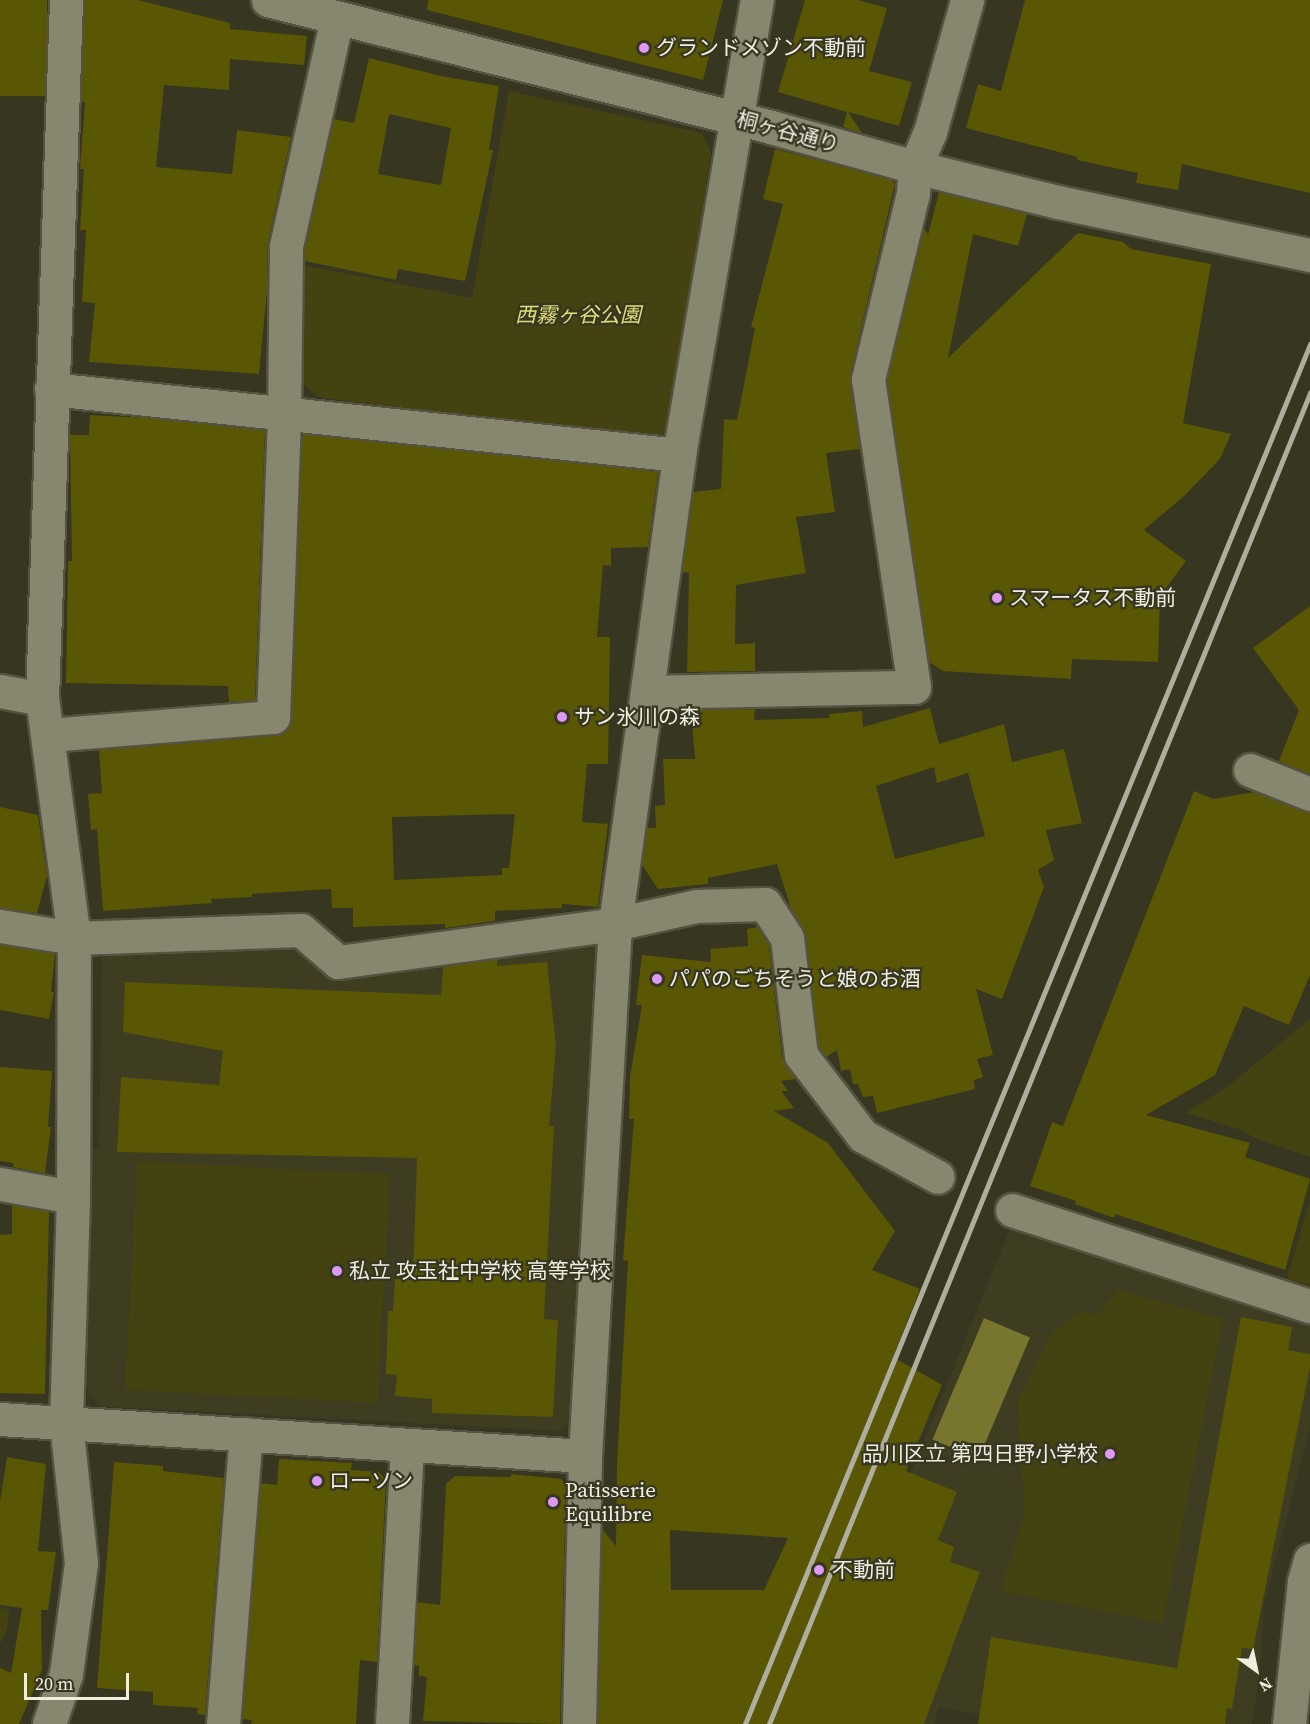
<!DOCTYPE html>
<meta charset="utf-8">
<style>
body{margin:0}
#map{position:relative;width:1310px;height:1724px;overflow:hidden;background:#363621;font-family:"Source Serif 4","Noto Sans JP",serif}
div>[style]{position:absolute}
.built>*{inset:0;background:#3e3d21}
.green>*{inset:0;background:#444211;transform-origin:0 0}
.water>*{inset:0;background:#77752e;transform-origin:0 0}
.building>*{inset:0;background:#595604;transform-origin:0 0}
.roads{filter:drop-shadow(2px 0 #545341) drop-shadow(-2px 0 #545341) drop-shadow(0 2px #545341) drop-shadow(0 -2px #545341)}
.minor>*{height:33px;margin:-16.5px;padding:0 16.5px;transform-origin:16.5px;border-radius:16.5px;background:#878770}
.rail>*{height:4.5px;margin:-2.25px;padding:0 2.25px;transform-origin:2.25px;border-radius:2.25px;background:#aeae9f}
.dots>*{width:16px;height:16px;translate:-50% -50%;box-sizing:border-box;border:3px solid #363621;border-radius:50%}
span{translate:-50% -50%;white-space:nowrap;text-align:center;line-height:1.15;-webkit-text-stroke:4.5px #363621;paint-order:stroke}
.poi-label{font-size:21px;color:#eeeee1}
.left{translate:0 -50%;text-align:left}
.right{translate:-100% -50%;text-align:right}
.street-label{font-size:21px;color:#eeeee1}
.park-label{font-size:21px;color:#e0de79;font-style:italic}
.north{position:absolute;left:1226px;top:1640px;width:60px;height:60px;-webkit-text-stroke:4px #363621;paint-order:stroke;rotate:147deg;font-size:16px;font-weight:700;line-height:24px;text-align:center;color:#eeeee1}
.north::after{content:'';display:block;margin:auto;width:21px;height:27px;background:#eeeee1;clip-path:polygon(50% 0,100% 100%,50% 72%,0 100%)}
.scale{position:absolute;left:24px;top:1673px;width:105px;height:27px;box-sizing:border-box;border:3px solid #eeeee1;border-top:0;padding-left:8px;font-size:18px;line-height:21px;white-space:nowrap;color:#eeeee1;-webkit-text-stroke:4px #363621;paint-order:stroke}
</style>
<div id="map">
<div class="built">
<i style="clip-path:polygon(600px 937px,579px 1416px,560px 1431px,99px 1406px,87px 1391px,91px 1150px,99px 1149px,102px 953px,298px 944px,337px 974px,445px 968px,446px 960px)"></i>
<i style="clip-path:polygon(1014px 1219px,1310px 1320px,1310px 1427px,1264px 1605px,1260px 1670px,1252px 1724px,1033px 1724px,938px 1707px,935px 1724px,818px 1724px,810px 1721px)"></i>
</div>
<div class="green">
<i style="clip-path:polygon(509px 91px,701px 133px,711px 152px,668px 430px,654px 440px,318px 397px,299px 380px,297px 264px,472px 298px)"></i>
<i style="clip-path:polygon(1310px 1019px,1310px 1157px,1252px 1137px,1244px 1131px,1186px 1113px,1227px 1087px)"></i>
<i style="left:137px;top:1161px;width:253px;height:229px;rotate:3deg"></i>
<i style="clip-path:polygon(1310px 1200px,1310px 1285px,1287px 1279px)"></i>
<i style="clip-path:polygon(1118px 1290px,1223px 1319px,1163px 1623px,1000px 1591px,1025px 1515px,1017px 1403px,1050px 1335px,1080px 1310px,1096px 1316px)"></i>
<i style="clip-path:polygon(0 1608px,9px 1609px,7px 1629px,0 1644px)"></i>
</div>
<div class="water">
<i style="left:984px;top:1318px;width:50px;height:132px;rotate:23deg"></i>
</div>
<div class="building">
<i style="left:0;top:0;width:47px;height:96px"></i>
<i style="clip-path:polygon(85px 0,138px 0,230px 23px,230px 29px,307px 36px,304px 65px,230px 59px,229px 90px,164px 85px,156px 167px,232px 174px,237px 130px,291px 137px,268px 242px,267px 291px,259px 374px,89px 362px,95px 303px,82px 302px,86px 230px,80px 230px,84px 169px,80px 169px,85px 102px,81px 102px)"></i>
<i style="clip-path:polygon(428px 0,723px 0,703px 80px,427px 10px)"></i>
<i style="clip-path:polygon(805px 0,858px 0,887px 8px,869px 71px,912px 82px,899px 126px,848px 112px,862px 133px,843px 127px,847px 112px,778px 92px)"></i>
<i style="clip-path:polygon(1025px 0,1310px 0,1310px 193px,1182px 164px,1178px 190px,1136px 183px,1138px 173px,1077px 160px,1078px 157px,966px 128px,978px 84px,1001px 91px)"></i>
<i style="clip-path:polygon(evenodd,369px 58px,441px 76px,499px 86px,489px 150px,493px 150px,465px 281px,398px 269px,396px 280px,305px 261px,305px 248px,334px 119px,354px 123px,369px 58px,389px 114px,451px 128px,441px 185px,378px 174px,389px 114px)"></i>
<i style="clip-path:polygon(775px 149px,892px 180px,895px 184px,850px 375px,860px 449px,826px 453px,835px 512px,796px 517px,806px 573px,736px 585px,735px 644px,755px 643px,755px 671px,687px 672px,689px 573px,682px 572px,693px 492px,721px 489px,724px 419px,737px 420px,755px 328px,751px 327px,783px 204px,763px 199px)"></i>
<i style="clip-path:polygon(939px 192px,1027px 214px,1018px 246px,973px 234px,948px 358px,1078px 233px,1123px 242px,1131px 249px,1211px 264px,1183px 423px,1231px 434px,1220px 459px,1184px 496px,1144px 530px,1186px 561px,1160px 596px,1158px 662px,1072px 659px,1071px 679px,943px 671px,929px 662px,887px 380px,924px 228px,928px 235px)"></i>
<i style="clip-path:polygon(90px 415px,147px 418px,265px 430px,255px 700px,229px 702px,228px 686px,66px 683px,68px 561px,72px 561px,70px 435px,89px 435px)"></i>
<i style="clip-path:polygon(evenodd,302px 434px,658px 472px,648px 547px,611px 548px,611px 566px,603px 565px,597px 637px,610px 637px,608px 764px,587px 764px,582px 822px,608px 824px,598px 907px,562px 904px,562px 908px,495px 911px,495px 921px,445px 928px,445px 924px,353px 927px,353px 908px,332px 908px,331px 889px,252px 894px,252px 897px,211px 899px,212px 903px,103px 911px,97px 829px,91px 830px,88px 794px,102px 793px,99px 750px,274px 736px,283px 732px,289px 726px,302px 434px,515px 814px,509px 868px,502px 868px,502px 875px,394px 880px,392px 817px,515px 814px)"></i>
<i style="clip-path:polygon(1310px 606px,1310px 774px,1279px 761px,1299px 710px,1253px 648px)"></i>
<i style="clip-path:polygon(evenodd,930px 708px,939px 744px,1004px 724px,1012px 762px,1064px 749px,1082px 823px,1046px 830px,1054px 860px,1038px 870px,1044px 887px,1002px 999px,976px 989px,993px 1055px,977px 1059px,983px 1077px,974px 1080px,975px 1089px,877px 1113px,873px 1096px,863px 1097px,858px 1084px,853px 1084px,850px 1069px,841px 1071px,837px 1050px,826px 1057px,819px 1048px,806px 936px,791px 909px,777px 864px,708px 878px,708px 884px,658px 889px,642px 865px,647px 828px,656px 828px,655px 806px,665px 805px,663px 759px,695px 759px,691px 710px,755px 709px,754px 720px,830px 718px,829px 714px,862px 711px,863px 727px,930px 708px,934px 767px,937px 783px,968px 773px,985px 836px,895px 859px,876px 786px,934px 767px)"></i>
<i style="clip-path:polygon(1194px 791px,1213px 799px,1255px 792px,1310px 812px,1310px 975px,1289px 1025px,1244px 1006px,1215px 1075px,1146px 1115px,1250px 1143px,1245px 1157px,1310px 1179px,1285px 1270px,1115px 1214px,1114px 1218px,1075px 1204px,1076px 1201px,1030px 1186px,1052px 1122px,1063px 1126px)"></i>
<i style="clip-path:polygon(0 807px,38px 815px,47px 876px,37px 913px,0 908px)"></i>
<i style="clip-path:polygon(evenodd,758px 927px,769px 945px,782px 1057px,795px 1079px,781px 1081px,788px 1091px,781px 1091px,794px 1108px,774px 1111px,828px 1143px,895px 1231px,872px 1270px,920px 1289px,893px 1357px,942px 1385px,906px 1471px,957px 1492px,938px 1540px,954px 1547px,950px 1562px,980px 1572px,924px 1724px,598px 1724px,602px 1529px,616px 1546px,617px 1462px,628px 1261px,623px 1260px,634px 1119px,629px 1119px,630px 1077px,642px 1005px,636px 1005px,642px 955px,711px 962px,710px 949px,748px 946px,747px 929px,758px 927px,670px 1530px,788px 1538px,764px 1590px,671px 1590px,670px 1530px)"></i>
<i style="clip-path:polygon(0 945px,55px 954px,51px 992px,54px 992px,49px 1019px,0 1010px)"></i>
<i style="clip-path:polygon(497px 959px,497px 966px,547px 962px,556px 1046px,549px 1126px,554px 1126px,544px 1319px,558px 1320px,553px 1417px,432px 1413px,432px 1399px,395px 1396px,397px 1375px,386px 1374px,388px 1311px,393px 1311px,395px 1279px,413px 1280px,417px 1158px,117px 1152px,121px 1077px,219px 1085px,223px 1051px,123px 1032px,125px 982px,441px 995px,443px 967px)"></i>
<i style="clip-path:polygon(0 1067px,52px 1071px,48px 1127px,51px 1127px,45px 1173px,13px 1167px,13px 1163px,0 1161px)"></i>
<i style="clip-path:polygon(12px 1205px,49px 1212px,45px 1394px,0 1393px,0 1235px,12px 1234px)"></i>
<i style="clip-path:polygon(1241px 1317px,1292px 1327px,1288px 1350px,1310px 1354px,1310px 1367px,1253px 1649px,1242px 1648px,1232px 1709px,1227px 1708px,1225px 1724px,978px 1724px,991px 1637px,1177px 1668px)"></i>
<i style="clip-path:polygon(7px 1457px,46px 1464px,38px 1551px,56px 1552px,48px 1610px,41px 1610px,42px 1670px,19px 1724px,0 1724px,0 1668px,11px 1673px,22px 1608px,0 1605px,0 1502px)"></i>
<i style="clip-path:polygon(279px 1459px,352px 1463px,351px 1470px,379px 1472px,386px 1480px,377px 1662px,360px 1660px,356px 1724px,251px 1724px,252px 1720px,242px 1719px,261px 1483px,277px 1485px)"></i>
<i style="clip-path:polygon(114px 1462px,163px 1466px,163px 1471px,224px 1478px,205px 1715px,197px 1714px,198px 1708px,153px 1705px,153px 1692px,97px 1688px)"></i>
<i style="clip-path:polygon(511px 1474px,561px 1479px,566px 1485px,560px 1724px,423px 1721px,427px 1677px,419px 1676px,419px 1666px,414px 1665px,417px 1602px,440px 1605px,446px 1484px,455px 1476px,511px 1477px)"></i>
</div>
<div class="roads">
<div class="minor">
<i style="left:268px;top:0;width:519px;rotate:14.17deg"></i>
<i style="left:771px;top:127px;width:149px;rotate:15.5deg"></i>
<i style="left:915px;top:167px;width:147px;rotate:13.8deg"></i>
<i style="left:1058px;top:202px;width:258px;rotate:11.9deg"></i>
<i style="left:51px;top:389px;width:631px;rotate:6deg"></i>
<i style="left:0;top:691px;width:43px;rotate:10.8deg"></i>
<i style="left:647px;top:692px;width:267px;rotate:-1.1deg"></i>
<i style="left:914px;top:687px;width:311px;rotate:-98.5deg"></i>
<i style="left:868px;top:379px;width:191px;rotate:-76.4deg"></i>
<i style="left:913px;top:193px;width:26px;rotate:-86deg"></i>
<i style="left:915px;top:167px;width:38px;rotate:-67deg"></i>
<i style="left:930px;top:132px;width:137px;rotate:-74.3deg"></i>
<i style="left:48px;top:735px;width:226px;rotate:-4.6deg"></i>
<i style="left:273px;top:717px;width:302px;rotate:-87.9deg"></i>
<i style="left:284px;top:415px;width:169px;rotate:-89.3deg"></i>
<i style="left:286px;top:246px;width:234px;rotate:-77.4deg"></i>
<i style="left:1250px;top:770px;width:65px;rotate:21.8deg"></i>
<i style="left:0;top:926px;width:75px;rotate:9.2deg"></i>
<i style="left:74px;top:938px;width:227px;rotate:-2deg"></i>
<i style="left:301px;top:930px;width:49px;rotate:40.9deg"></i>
<i style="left:338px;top:962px;width:280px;rotate:-7.8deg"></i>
<i style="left:615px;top:924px;width:84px;rotate:-12.4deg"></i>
<i style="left:697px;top:906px;width:68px;rotate:-1.7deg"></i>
<i style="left:765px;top:904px;width:40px;rotate:57.1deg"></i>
<i style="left:787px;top:938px;width:118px;rotate:83.2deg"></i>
<i style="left:801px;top:1055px;width:102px;rotate:52.6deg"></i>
<i style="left:863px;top:1136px;width:85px;rotate:28.7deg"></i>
<i style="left:0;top:1184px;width:74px;rotate:10.1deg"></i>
<i style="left:1012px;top:1210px;width:313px;rotate:17.9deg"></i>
<i style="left:0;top:1419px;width:586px;rotate:3.62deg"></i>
<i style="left:49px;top:1724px;width:53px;rotate:-71.2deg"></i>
<i style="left:66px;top:1674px;width:112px;rotate:-82.3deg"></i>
<i style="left:81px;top:1563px;width:142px;rotate:-96.1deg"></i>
<i style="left:66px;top:1422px;width:225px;rotate:-88.2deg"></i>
<i style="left:73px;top:1197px;width:259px;rotate:-89.8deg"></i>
<i style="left:74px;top:938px;width:241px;rotate:-97.6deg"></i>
<i style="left:42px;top:699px;width:699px;rotate:-88.03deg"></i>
<i style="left:223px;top:1724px;width:291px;rotate:-85.5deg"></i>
<i style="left:392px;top:1724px;width:279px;rotate:-86.9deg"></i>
<i style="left:579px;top:1724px;width:268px;rotate:-88.7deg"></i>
<i style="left:585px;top:1456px;width:533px;rotate:-86.77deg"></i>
<i style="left:615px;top:924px;width:473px;rotate:-82.2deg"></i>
<i style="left:679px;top:455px;width:462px;rotate:-80.3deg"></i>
<i style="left:1289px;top:1724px;width:144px;rotate:-84deg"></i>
<i style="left:1304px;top:1581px;width:22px;rotate:-74deg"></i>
</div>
</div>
<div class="rail">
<i style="left:745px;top:1724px;width:1491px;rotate:-67.73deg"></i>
<i style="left:769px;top:1724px;width:1437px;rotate:-67.88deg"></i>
</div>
<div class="dots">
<i style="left:644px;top:48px;background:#dd99f4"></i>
<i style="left:997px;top:598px;background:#dd99f4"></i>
<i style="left:562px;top:717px;background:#dd99f4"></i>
<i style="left:657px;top:979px;background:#dd99f4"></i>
<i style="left:337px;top:1271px;background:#dd99f4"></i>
<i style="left:1110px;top:1454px;background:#dd99f4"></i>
<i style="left:317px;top:1481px;background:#dd99f4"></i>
<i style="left:553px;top:1502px;background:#dd99f4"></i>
<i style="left:819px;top:1570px;background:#dd99f4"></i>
</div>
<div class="poi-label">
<span class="left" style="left:656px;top:48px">グランドメゾン不動前</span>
<span class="left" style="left:1009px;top:598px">スマータス不動前</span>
<span class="left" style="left:574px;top:717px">サン氷川の森</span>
<span class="left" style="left:669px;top:979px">パパのごちそうと娘のお酒</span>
<span class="left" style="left:349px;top:1271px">私立 攻玉社中学校 高等学校</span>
<span class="right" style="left:1098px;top:1454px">品川区立 第四日野小学校</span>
<span class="left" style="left:329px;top:1481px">ローソン</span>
<span class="left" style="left:565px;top:1502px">Patisserie<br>Equilibre</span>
<span class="left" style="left:832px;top:1570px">不動前</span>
</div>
<div class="street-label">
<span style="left:788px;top:132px;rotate:15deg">桐ヶ谷通り</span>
</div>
<div class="park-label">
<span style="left:578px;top:315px">西霧ヶ谷公園</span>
</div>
<div class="north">N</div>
<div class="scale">20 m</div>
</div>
